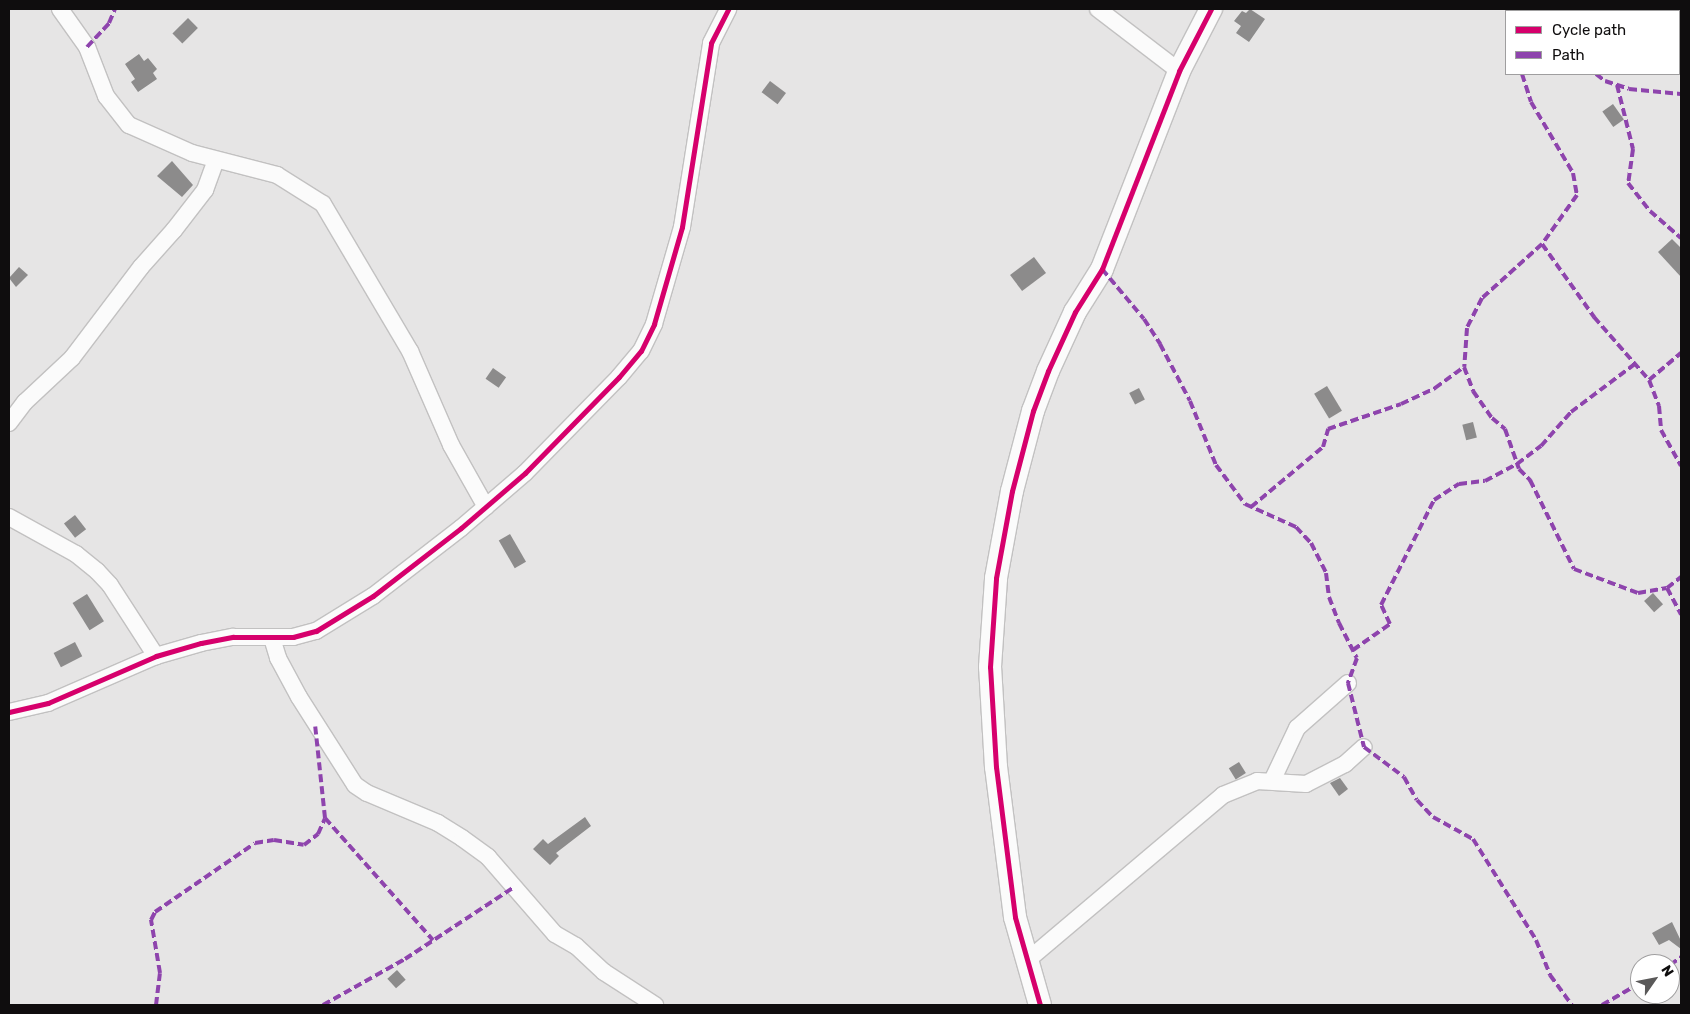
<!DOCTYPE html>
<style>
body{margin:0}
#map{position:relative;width:1690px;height:1014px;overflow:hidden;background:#e6e5e5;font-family:Rubik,sans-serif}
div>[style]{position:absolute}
.building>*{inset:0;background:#8c8b8b;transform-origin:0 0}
.roads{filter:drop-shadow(1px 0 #c2c1c1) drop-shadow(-1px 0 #c2c1c1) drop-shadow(0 1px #c2c1c1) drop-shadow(0 -1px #c2c1c1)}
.street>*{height:16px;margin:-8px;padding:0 8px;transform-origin:8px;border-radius:8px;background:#fbfbfb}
.secondary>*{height:22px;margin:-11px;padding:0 11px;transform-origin:11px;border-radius:11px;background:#fbfbfb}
.quiet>*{height:4px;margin-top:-2px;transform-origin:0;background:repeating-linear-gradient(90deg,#8e44ad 0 8px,transparent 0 12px)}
.cycleway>*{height:5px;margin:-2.5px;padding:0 2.5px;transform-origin:2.5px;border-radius:2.5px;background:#d6006c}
span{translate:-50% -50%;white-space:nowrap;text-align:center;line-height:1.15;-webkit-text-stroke:5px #fff;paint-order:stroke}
.frame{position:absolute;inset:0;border:10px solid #0f0d0e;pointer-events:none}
.legend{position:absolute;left:1505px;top:10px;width:175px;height:65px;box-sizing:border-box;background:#fff;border:1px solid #9f9e9f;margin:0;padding:6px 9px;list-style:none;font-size:15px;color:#0f0d0e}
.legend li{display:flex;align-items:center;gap:10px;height:25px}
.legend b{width:25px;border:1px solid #9f9e9f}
.north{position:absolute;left:1630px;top:954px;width:50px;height:50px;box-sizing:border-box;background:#fff;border:1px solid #9f9e9f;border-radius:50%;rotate:57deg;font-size:14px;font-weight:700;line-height:20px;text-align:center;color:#0f0d0e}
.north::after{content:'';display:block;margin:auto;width:18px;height:22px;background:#5a5959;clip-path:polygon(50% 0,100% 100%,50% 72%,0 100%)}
</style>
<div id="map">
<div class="building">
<i style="clip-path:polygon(1250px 9px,1265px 19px,1249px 42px,1236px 33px,1241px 26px,1234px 21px,1242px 11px,1246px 13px)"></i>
<i style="left:188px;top:18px;width:14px;height:22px;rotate:45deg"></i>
<i style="clip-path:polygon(139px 54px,144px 61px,148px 58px,157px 69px,153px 73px,157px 79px,138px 92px,131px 82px,135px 79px,125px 64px)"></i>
<i style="left:770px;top:81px;width:20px;height:14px;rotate:37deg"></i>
<i style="left:1613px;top:104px;width:19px;height:13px;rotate:55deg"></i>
<i style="clip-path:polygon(172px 161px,193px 185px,182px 197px,157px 176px)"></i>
<i style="clip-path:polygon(1672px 239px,1681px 248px,1681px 277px,1658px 252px)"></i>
<i style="left:1034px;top:257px;width:20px;height:30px;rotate:53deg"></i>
<i style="clip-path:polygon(19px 267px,28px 275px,16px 287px,9px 278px)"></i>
<i style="left:493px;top:368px;width:16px;height:13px;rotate:35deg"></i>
<i style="left:1327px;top:386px;width:29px;height:15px;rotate:59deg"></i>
<i style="left:1139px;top:388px;width:13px;height:11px;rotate:63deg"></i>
<i style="left:1473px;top:422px;width:16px;height:11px;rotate:76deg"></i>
<i style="left:75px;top:515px;width:18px;height:14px;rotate:52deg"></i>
<i style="left:510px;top:534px;width:32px;height:13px;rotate:60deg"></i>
<i style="left:1653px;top:593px;width:15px;height:12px;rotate:48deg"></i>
<i style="left:87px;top:594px;width:32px;height:17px;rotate:58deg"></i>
<i style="left:75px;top:642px;width:16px;height:24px;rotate:63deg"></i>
<i style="left:1239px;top:762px;width:13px;height:12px;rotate:58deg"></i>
<i style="clip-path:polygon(1340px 778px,1348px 789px,1339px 796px,1330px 783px)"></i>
<i style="clip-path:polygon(585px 817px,591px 826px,556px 853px,559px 856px,550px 865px,533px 849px,543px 839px,548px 844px)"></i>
<i style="clip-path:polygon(1672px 922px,1681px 941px,1681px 949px,1669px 940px,1659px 945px,1652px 933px)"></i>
<i style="left:397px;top:970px;width:13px;height:13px;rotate:48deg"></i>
</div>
<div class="roads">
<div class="street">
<i style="left:60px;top:9px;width:47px;rotate:54.6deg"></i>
<i style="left:87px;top:47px;width:53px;rotate:68.8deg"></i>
<i style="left:106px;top:96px;width:37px;rotate:52deg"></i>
<i style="left:129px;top:125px;width:69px;rotate:24deg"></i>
<i style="left:192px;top:153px;width:88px;rotate:14.5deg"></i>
<i style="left:277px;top:175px;width:54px;rotate:32.2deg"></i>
<i style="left:323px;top:204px;width:171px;rotate:59.4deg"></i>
<i style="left:410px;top:351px;width:103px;rotate:66.4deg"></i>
<i style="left:451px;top:445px;width:71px;rotate:60.6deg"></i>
<i style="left:1098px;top:9px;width:102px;rotate:37.4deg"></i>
<i style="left:9px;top:423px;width:26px;rotate:-53deg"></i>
<i style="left:25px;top:402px;width:64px;rotate:-43.1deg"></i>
<i style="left:72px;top:358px;width:114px;rotate:-52.8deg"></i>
<i style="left:141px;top:267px;width:50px;rotate:-48.3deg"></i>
<i style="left:174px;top:230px;width:51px;rotate:-52.2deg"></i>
<i style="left:205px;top:190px;width:32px;rotate:-70deg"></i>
<i style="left:9px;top:517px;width:77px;rotate:28.9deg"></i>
<i style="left:76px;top:554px;width:27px;rotate:39deg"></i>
<i style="left:97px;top:571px;width:19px;rotate:47deg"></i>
<i style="left:110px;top:585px;width:85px;rotate:57.1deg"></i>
<i style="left:272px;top:638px;width:21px;rotate:73deg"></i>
<i style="left:278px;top:658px;width:44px;rotate:61.7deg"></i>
<i style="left:299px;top:697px;width:104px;rotate:57.5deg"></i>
<i style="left:355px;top:785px;width:14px;rotate:34deg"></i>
<i style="left:367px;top:793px;width:77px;rotate:22.9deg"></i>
<i style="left:438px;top:823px;width:28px;rotate:32deg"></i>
<i style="left:462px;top:838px;width:32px;rotate:36deg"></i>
<i style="left:488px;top:857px;width:102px;rotate:49deg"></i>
<i style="left:555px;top:934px;width:24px;rotate:30deg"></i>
<i style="left:576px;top:946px;width:38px;rotate:43deg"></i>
<i style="left:604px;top:972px;width:61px;rotate:32.9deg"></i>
<i style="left:9px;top:712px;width:40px;rotate:-13deg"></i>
<i style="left:48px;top:703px;width:118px;rotate:-23.5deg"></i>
<i style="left:156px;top:656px;width:47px;rotate:-16.1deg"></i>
<i style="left:201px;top:643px;width:33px;rotate:-11deg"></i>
<i style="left:233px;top:637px;width:60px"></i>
<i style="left:293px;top:637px;width:24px;rotate:-15deg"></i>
<i style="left:316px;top:631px;width:67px;rotate:-31.6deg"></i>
<i style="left:373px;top:596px;width:111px;rotate:-37.7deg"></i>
<i style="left:461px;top:528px;width:84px;rotate:-40.7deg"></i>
<i style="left:525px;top:473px;width:134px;rotate:-45.6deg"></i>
<i style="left:619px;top:377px;width:34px;rotate:-50deg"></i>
<i style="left:641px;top:351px;width:30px;rotate:-64deg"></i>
<i style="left:654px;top:324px;width:101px;rotate:-73.9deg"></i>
<i style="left:682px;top:227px;width:186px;rotate:-81deg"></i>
<i style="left:711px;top:43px;width:38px;rotate:-63deg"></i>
<i style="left:1272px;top:781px;width:59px;rotate:-64.7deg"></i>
<i style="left:1297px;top:728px;width:68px;rotate:-41.4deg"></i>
<i style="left:1029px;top:959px;width:254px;rotate:-40.2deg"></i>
<i style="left:1223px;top:795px;width:37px;rotate:-22deg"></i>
<i style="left:1257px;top:781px;width:49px;rotate:3.5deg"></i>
<i style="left:1306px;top:784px;width:44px;rotate:-27.1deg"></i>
<i style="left:1345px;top:764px;width:25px;rotate:-42deg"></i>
</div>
<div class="secondary">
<i style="left:1040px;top:1005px;width:91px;rotate:-105.9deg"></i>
<i style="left:1015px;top:917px;width:151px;rotate:-97.2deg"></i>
<i style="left:996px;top:767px;width:100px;rotate:-93.4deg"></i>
<i style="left:990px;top:667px;width:89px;rotate:-86.1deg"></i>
<i style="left:996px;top:578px;width:88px;rotate:-79.6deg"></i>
<i style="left:1012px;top:491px;width:83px;rotate:-75.3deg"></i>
<i style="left:1033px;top:411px;width:43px;rotate:-69.4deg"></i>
<i style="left:1048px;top:371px;width:65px;rotate:-65.4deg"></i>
<i style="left:1075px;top:312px;width:51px;rotate:-57.9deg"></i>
<i style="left:1102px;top:269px;width:212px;rotate:-68.7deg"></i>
<i style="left:1179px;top:71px;width:70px;rotate:-62.7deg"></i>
</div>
</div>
<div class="quiet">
<i style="left:1537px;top:9px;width:2px;rotate:90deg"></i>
<i style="left:87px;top:47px;width:33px;rotate:-47deg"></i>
<i style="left:109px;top:23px;width:15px;rotate:-67deg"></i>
<i style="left:1522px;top:74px;width:29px;rotate:72deg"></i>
<i style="left:1531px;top:102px;width:82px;rotate:59.4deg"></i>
<i style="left:1573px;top:173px;width:22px;rotate:80deg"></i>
<i style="left:1577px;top:195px;width:60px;rotate:125.5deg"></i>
<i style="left:1542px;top:244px;width:90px;rotate:54.5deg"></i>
<i style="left:1594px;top:317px;width:84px;rotate:48.9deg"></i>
<i style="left:1649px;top:380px;width:28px;rotate:69deg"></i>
<i style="left:1659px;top:406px;width:24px;rotate:85deg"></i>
<i style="left:1661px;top:430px;width:41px;rotate:60.9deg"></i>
<i style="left:1596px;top:74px;width:11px;rotate:38deg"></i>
<i style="left:1605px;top:81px;width:25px;rotate:18deg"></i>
<i style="left:1629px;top:89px;width:52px;rotate:5.5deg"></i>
<i style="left:1617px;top:85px;width:66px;rotate:76deg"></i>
<i style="left:1633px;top:149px;width:34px;rotate:98deg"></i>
<i style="left:1628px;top:183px;width:36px;rotate:52deg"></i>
<i style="left:1650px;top:211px;width:41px;rotate:41.1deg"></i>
<i style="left:1542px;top:244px;width:81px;rotate:138deg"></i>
<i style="left:1482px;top:298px;width:34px;rotate:117deg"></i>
<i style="left:1467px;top:328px;width:39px;rotate:94deg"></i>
<i style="left:1464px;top:367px;width:26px;rotate:69deg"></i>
<i style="left:1473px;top:391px;width:33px;rotate:55deg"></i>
<i style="left:1492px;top:418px;width:17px;rotate:40deg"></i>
<i style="left:1505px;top:429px;width:42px;rotate:70.7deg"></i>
<i style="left:1519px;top:469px;width:16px;rotate:45deg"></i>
<i style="left:1530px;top:480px;width:99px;rotate:63.7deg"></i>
<i style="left:1574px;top:569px;width:68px;rotate:20.6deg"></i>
<i style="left:1638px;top:593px;width:29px;rotate:-10deg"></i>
<i style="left:1667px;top:588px;width:18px;rotate:-38deg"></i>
<i style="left:1102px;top:269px;width:65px;rotate:50deg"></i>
<i style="left:1144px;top:319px;width:30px;rotate:57deg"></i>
<i style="left:1160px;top:344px;width:64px;rotate:62.2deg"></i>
<i style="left:1190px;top:401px;width:69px;rotate:67.9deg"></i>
<i style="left:1216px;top:465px;width:49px;rotate:53.4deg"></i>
<i style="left:1245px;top:504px;width:56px;rotate:24.3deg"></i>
<i style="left:1296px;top:527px;width:22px;rotate:47deg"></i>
<i style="left:1311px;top:543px;width:34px;rotate:63deg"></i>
<i style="left:1326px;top:573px;width:24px;rotate:83deg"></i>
<i style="left:1329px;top:597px;width:28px;rotate:69deg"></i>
<i style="left:1339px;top:623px;width:39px;rotate:63deg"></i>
<i style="left:1357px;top:658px;width:27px;rotate:110deg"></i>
<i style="left:1348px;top:683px;width:66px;rotate:76deg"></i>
<i style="left:1364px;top:747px;width:50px;rotate:36.9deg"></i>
<i style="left:1404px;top:777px;width:26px;rotate:61deg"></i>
<i style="left:1417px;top:800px;width:23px;rotate:47deg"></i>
<i style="left:1433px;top:817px;width:46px;rotate:28.8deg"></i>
<i style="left:1473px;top:839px;width:119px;rotate:58deg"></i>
<i style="left:1536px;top:940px;width:38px;rotate:68deg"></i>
<i style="left:1550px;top:975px;width:37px;rotate:54deg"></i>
<i style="left:1649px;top:380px;width:42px;rotate:-40.2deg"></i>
<i style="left:1251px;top:507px;width:94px;rotate:-39.8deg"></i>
<i style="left:1323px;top:447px;width:19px;rotate:-74deg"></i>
<i style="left:1328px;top:429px;width:77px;rotate:-18.9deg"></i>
<i style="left:1401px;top:404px;width:38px;rotate:-25deg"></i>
<i style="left:1435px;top:388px;width:36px;rotate:-36deg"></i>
<i style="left:1667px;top:588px;width:30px;rotate:62deg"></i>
<i style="left:1353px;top:650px;width:45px;rotate:-35.1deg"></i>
<i style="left:1390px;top:624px;width:21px;rotate:-115deg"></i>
<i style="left:1381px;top:605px;width:118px;rotate:-63.2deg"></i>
<i style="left:1434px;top:500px;width:30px;rotate:-33deg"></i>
<i style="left:1459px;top:484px;width:26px;rotate:-7deg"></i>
<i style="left:1485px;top:481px;width:36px;rotate:-28deg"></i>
<i style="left:1517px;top:464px;width:30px;rotate:-37deg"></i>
<i style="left:1541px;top:446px;width:45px;rotate:-48.6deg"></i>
<i style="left:1571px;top:412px;width:80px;rotate:-36.9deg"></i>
<i style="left:325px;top:818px;width:163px;rotate:48.5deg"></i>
<i style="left:1670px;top:965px;width:14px;rotate:-36deg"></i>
<i style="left:156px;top:1005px;width:32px;rotate:-83deg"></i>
<i style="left:160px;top:973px;width:54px;rotate:-99.6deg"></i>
<i style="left:151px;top:920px;width:9px;rotate:-63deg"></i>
<i style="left:155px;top:912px;width:121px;rotate:-34.6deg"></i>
<i style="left:255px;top:843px;width:19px;rotate:-9deg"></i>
<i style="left:274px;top:840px;width:30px;rotate:9deg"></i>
<i style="left:304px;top:845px;width:18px;rotate:-38deg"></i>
<i style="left:318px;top:834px;width:17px;rotate:-66deg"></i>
<i style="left:325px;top:818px;width:95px;rotate:-96.1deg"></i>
<i style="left:323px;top:1005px;width:94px;rotate:-29.3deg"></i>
<i style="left:405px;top:959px;width:131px;rotate:-33.4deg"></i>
<i style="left:1602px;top:1005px;width:44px;rotate:-30.1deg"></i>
</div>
<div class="cycleway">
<i style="left:9px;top:712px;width:40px;rotate:-13deg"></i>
<i style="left:48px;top:703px;width:118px;rotate:-23.5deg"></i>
<i style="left:156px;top:656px;width:47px;rotate:-16.1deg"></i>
<i style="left:201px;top:643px;width:33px;rotate:-11deg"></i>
<i style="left:233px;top:637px;width:60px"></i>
<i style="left:293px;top:637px;width:24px;rotate:-15deg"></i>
<i style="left:316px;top:631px;width:67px;rotate:-31.6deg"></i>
<i style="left:373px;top:596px;width:111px;rotate:-37.7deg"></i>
<i style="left:461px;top:528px;width:84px;rotate:-40.7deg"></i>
<i style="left:525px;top:473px;width:134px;rotate:-45.6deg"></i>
<i style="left:619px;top:377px;width:34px;rotate:-50deg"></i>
<i style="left:641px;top:351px;width:30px;rotate:-64deg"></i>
<i style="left:654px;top:324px;width:101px;rotate:-73.9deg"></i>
<i style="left:682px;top:227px;width:186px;rotate:-81deg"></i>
<i style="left:711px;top:43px;width:38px;rotate:-63deg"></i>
<i style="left:1040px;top:1005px;width:91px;rotate:-105.9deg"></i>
<i style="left:1015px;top:917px;width:151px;rotate:-97.2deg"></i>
<i style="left:996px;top:767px;width:100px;rotate:-93.4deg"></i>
<i style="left:990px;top:667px;width:89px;rotate:-86.1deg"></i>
<i style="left:996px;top:578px;width:88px;rotate:-79.6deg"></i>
<i style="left:1012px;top:491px;width:83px;rotate:-75.3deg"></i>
<i style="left:1033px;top:411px;width:43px;rotate:-69.4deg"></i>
<i style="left:1048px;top:371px;width:65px;rotate:-65.4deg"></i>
<i style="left:1075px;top:312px;width:51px;rotate:-57.9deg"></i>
<i style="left:1102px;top:269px;width:212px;rotate:-68.7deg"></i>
<i style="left:1179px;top:71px;width:70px;rotate:-62.7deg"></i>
</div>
<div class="frame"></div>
<ul class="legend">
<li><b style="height:6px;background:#d6006c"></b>Cycle path</li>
<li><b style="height:6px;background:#8e44ad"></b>Path</li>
</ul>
<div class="north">N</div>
</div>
